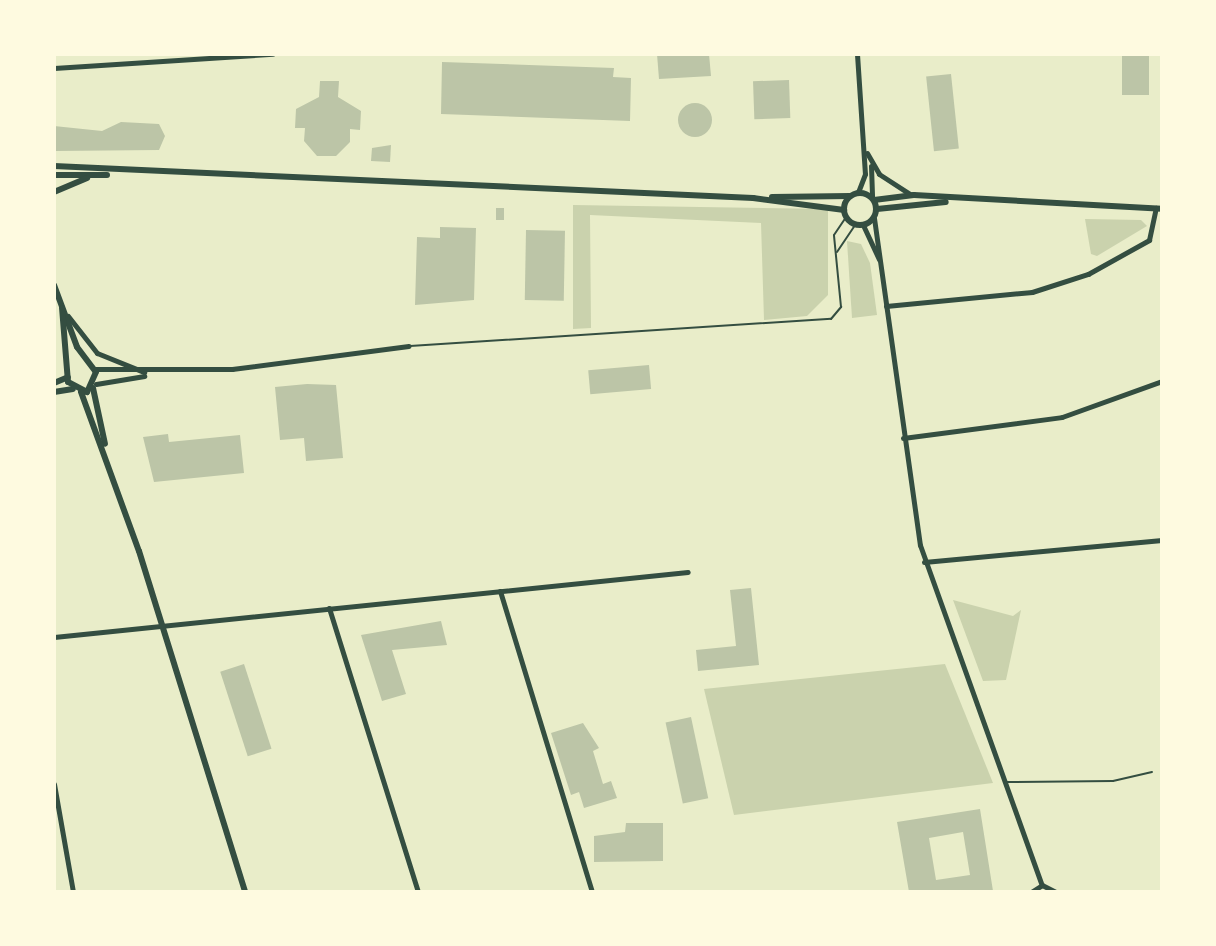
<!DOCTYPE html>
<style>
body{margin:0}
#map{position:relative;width:1216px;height:946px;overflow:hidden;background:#e9edc9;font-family:Overpass,sans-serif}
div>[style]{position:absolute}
.green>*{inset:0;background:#cad2ad}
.building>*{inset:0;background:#bcc5a7;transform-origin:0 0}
.round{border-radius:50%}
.service>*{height:2px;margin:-1px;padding:0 1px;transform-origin:1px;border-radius:1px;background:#344e41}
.minor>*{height:5px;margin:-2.5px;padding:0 2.5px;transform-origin:2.5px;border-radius:2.5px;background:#344e41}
.tertiary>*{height:6px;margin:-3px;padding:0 3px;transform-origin:3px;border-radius:3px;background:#344e41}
.tertiary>.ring{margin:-3px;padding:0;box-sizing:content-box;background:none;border:6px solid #344e41;border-radius:50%}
.secondary>*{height:6px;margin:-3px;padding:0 3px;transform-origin:3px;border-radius:3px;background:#344e41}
span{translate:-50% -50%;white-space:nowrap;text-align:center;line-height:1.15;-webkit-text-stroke:6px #fefae0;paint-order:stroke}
.frame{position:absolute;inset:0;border:56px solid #fefae0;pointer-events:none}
</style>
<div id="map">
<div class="green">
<i style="clip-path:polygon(573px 205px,828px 209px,828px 295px,807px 316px,764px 320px,761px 223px,590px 215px,591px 328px,573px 329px)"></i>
<i style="clip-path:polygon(1085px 219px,1141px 220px,1147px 226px,1097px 256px,1091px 254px)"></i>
<i style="clip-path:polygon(847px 241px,861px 244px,870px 263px,877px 315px,852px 318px)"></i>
<i style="clip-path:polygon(953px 600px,1013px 616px,1021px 610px,1006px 680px,983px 681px)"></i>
<i style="clip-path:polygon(945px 664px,993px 783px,734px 815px,704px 689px)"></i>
</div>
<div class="building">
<i style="clip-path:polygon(657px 54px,709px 54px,711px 76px,659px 79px)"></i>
<i style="left:1122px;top:54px;width:27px;height:41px"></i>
<i style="clip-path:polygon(442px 62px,614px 68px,613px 77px,631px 78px,630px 121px,441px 114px)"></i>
<i style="left:951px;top:74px;width:75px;height:25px;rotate:84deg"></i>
<i style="left:789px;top:80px;width:38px;height:36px;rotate:88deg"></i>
<i style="clip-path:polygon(320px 81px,339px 81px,338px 97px,361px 111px,360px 130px,350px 129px,350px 142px,336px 156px,317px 156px,304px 141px,305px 128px,295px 128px,296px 109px,319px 97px)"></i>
<i class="round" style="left:678px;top:103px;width:34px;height:34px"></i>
<i style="clip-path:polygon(121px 122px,159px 124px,165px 136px,159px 150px,54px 151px,54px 126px,102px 131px)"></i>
<i style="clip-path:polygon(391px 145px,390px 162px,371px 161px,372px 148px)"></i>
<i style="left:496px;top:208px;width:8px;height:12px"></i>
<i style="clip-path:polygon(440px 227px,476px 228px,474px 300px,415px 305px,417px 237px,440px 238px)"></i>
<i style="left:526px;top:230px;width:39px;height:70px;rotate:1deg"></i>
<i style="left:649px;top:365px;width:24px;height:61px;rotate:85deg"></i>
<i style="clip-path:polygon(307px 384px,336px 385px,343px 458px,306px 461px,304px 438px,280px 440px,275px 387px)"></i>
<i style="clip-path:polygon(168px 434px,169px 442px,240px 435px,244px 473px,154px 482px,143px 437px)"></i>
<i style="clip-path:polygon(751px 588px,759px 665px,698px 671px,696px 650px,736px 646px,730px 590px)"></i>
<i style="clip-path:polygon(441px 621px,447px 645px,392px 650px,406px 694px,382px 701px,361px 635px)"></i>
<i style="left:244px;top:664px;width:89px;height:25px;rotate:72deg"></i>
<i style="left:691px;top:717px;width:83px;height:26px;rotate:78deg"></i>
<i style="clip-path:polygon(583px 723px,599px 748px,593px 751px,603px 784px,611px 781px,617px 798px,584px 808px,579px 792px,571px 795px,551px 733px)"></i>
<i style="clip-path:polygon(evenodd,980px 809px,993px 891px,909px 892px,897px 822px,980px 809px,963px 832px,970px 875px,936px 880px,929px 838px,963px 832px)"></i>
<i style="clip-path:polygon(626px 823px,663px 823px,663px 861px,594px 862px,594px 836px,625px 832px)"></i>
</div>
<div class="service">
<i style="left:837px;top:252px;width:34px;rotate:-56deg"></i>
<i style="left:410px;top:346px;width:422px;rotate:-3.7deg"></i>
<i style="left:831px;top:319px;width:16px;rotate:-50deg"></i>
<i style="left:841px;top:307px;width:72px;rotate:-95.6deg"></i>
<i style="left:834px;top:235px;width:22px;rotate:-56deg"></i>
<i style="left:1007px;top:782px;width:106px;rotate:-0.5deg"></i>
<i style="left:1113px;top:781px;width:40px;rotate:-13deg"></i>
</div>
<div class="minor">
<i style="left:857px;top:54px;width:120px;rotate:86.2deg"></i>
<i style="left:865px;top:174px;width:19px;rotate:111deg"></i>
<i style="left:54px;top:68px;width:219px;rotate:-3.7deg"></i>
<i style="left:867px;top:153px;width:24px;rotate:60deg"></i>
<i style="left:879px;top:174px;width:37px;rotate:33deg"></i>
<i style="left:871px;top:166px;width:31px;rotate:88deg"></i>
<i style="left:874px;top:218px;width:330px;rotate:82deg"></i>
<i style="left:920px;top:545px;width:361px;rotate:70.3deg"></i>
<i style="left:863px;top:225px;width:38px;rotate:65deg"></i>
<i style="left:886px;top:306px;width:147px;rotate:-5.5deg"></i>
<i style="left:1032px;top:292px;width:59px;rotate:-17.8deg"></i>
<i style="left:1088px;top:274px;width:70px;rotate:-29.1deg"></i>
<i style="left:1149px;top:240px;width:33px;rotate:-78deg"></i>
<i style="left:68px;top:316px;width:47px;rotate:51.9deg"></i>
<i style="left:97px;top:353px;width:51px;rotate:22deg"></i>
<i style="left:94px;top:369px;width:138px"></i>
<i style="left:232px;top:369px;width:178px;rotate:-7.4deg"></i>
<i style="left:96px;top:384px;width:49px;rotate:-9.5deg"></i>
<i style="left:903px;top:438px;width:160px;rotate:-7.5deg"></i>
<i style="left:1062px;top:417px;width:106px;rotate:-19.8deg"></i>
<i style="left:924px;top:562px;width:239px;rotate:-5.3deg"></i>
<i style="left:500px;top:591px;width:315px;rotate:73deg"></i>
<i style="left:329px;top:608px;width:298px;rotate:72.6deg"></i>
<i style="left:54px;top:637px;width:637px;rotate:-5.85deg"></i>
<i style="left:54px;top:784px;width:110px;rotate:80deg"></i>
<i style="left:1031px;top:892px;width:13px;rotate:-32deg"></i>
<i style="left:1042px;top:885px;width:16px;rotate:27deg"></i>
<i style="left:1064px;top:892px;width:29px"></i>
</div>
<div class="tertiary">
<i style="left:54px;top:166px;width:700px;rotate:2.62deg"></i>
<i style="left:753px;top:198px;width:92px;rotate:7.5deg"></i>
<i style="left:54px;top:175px;width:53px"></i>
<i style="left:54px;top:192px;width:36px;rotate:-23deg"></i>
<i class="ring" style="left:844px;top:193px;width:26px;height:26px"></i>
<i style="left:772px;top:197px;width:78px;rotate:-0.7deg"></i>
<i style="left:874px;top:200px;width:40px;rotate:-7.1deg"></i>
<i style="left:914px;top:195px;width:248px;rotate:3.2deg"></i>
<i style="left:877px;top:209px;width:69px;rotate:-5.8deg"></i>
<i style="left:54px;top:383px;width:15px;rotate:-23deg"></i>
<i style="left:54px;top:392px;width:19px;rotate:-9deg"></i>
</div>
<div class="secondary">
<i style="left:54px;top:285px;width:66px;rotate:69.6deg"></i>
<i style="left:77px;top:347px;width:31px;rotate:53deg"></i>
<i style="left:96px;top:372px;width:22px;rotate:114deg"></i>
<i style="left:87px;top:392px;width:21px;rotate:-152deg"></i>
<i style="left:68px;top:382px;width:74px;rotate:-94.6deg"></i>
<i style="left:93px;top:388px;width:57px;rotate:77.9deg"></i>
<i style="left:81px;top:392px;width:169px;rotate:70deg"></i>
<i style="left:139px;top:551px;width:357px;rotate:72.7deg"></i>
</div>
<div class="frame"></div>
</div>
